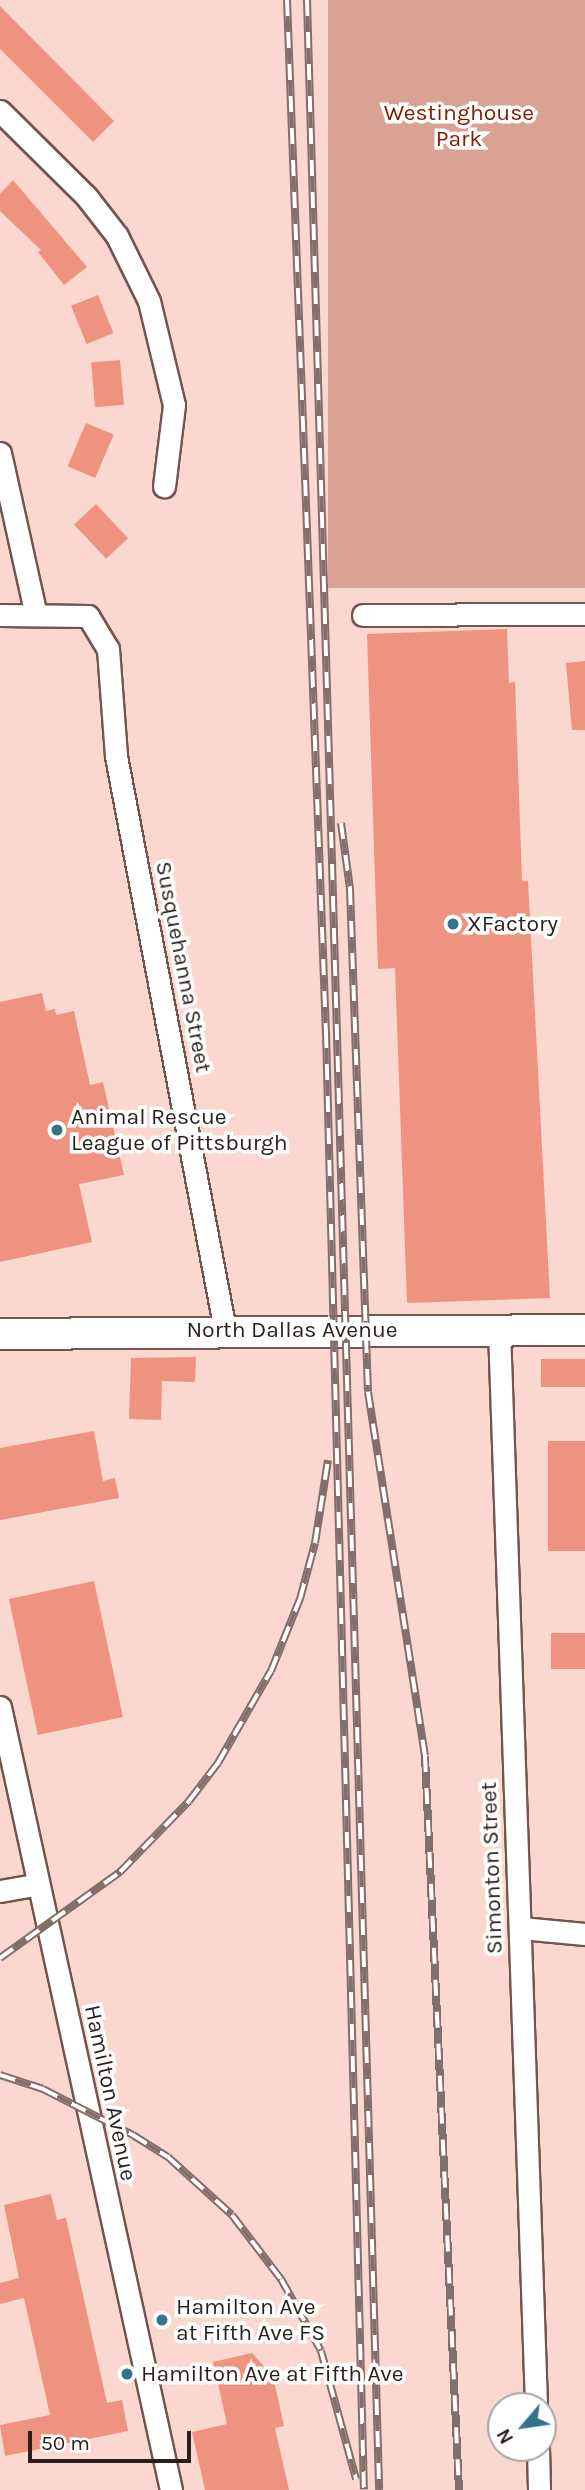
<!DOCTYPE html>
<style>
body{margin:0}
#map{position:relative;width:585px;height:2490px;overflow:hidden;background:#fad8d0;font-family:Karla,sans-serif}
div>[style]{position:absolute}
.green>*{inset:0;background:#daa295;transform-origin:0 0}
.building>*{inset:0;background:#ee937f;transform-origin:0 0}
.roads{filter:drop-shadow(2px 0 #72554f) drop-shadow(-2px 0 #72554f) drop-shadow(0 2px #72554f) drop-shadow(0 -2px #72554f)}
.street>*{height:21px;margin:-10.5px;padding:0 10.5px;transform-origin:10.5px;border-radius:10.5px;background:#fff}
.secondary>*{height:30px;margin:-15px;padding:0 15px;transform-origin:15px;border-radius:15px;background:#fff}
.rail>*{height:8px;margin-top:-4px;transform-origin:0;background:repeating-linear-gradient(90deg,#fff 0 16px,#846e69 0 32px);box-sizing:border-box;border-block:2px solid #846e69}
.dots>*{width:19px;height:19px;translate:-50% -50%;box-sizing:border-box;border:4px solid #fff;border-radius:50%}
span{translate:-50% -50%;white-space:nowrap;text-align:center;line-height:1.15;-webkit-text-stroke:7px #fff;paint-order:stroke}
.park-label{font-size:23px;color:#841902}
.poi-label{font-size:23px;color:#2b1f1c}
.left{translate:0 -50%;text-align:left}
.street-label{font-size:23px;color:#2b1f1c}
.north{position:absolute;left:487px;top:2392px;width:70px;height:70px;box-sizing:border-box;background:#fff;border:2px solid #aaa5a4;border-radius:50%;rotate:241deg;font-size:19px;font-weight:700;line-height:28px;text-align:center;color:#2b1f1c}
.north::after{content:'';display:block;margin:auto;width:24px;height:32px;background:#357389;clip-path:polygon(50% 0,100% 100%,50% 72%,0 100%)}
.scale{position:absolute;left:28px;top:2431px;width:163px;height:32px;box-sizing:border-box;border:4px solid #2b1f1c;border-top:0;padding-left:9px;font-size:21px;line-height:24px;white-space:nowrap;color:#2b1f1c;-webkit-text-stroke:5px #fff;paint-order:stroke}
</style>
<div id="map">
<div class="green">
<i style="left:328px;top:0;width:257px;height:588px"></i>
</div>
<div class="building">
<i style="clip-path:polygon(0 6px,114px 121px,93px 142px,0 49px)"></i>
<i style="clip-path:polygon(13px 180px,87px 267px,64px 285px,38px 252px,41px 250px,0 211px,0 194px)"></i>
<i style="left:98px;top:295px;width:41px;height:29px;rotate:68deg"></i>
<i style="left:120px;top:360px;width:45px;height:29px;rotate:85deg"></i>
<i style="left:86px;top:423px;width:30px;height:47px;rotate:23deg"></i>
<i style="left:96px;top:504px;width:47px;height:30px;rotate:47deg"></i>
<i style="clip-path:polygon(507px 629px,509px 683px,515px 682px,522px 881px,528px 881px,550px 1298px,407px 1303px,395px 968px,378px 969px,367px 634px)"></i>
<i style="clip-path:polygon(585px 661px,585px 730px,572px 730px,566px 663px)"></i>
<i style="clip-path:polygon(42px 993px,46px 1011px,55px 1009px,56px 1015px,74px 1011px,90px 1085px,103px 1082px,124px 1175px,79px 1184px,92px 1242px,0 1262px,0 1002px)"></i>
<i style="clip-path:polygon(196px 1357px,195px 1382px,162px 1381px,161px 1420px,129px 1419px,131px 1358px)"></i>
<i style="left:541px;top:1359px;width:44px;height:28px"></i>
<i style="clip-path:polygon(94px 1431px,103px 1481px,115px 1478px,119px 1498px,0 1520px,0 1448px)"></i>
<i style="left:585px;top:1441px;width:110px;height:37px;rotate:90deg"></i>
<i style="left:94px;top:1581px;width:139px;height:87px;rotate:78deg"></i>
<i style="left:585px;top:1633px;width:36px;height:34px;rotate:90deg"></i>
<i style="clip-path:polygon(51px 2194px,57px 2220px,66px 2218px,107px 2403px,122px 2400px,128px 2431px,5px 2456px,0 2425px,50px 2415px,24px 2298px,0 2304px,0 2283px,19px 2278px,4px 2205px)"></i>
<i style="clip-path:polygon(252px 2353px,273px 2376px,284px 2426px,275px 2428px,289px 2490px,205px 2490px,192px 2432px,227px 2424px,213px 2362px)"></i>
</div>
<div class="roads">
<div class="street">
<i style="left:0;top:111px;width:121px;rotate:44.7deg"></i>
<i style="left:86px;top:196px;width:51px;rotate:52.2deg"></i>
<i style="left:117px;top:236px;width:72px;rotate:63.8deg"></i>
<i style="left:149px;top:301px;width:107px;rotate:76.5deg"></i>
<i style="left:174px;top:405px;width:82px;rotate:97deg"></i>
<i style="left:0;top:453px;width:166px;rotate:77.5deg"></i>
<i style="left:0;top:615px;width:88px;rotate:0.7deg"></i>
<i style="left:88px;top:616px;width:39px;rotate:59deg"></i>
<i style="left:108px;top:649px;width:107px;rotate:85.7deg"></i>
<i style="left:116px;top:756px;width:584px;rotate:79.25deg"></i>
<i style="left:363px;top:615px;width:222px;rotate:-0.3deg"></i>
<i style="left:499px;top:1329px;width:1078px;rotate:88.03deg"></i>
<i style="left:0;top:1707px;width:801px;rotate:77.68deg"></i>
<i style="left:0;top:1891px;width:39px;rotate:-10deg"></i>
<i style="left:521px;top:1928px;width:64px;rotate:5.4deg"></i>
<i style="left:538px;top:2448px;width:42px;rotate:88.6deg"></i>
</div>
<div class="secondary">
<i style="left:0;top:1334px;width:585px;rotate:-0.39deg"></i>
</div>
</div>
<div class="rail">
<i style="left:287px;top:0;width:1033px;rotate:87.84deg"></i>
<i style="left:326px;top:1032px;width:1458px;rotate:88.51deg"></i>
<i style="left:307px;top:0;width:2491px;rotate:88.34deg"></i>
<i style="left:341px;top:823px;width:67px;rotate:82.2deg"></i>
<i style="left:350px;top:889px;width:503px;rotate:87.95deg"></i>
<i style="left:368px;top:1392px;width:368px;rotate:81.1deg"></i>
<i style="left:425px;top:1756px;width:735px;rotate:87.35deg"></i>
<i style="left:0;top:1958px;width:148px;rotate:-35.6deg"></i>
<i style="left:120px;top:1872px;width:99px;rotate:-45.8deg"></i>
<i style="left:189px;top:1801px;width:48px;rotate:-52.7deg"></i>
<i style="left:218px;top:1763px;width:106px;rotate:-60.1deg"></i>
<i style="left:271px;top:1671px;width:78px;rotate:-68.1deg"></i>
<i style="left:300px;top:1599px;width:58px;rotate:-75deg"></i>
<i style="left:315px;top:1543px;width:84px;rotate:-81.1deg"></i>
<i style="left:0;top:2075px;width:45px;rotate:18deg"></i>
<i style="left:43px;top:2089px;width:101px;rotate:27.1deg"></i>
<i style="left:133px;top:2135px;width:41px;rotate:32.2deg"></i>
<i style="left:168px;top:2157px;width:86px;rotate:42.2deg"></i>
<i style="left:232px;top:2215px;width:81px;rotate:52.6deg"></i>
<i style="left:281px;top:2279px;width:82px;rotate:60.9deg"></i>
<i style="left:321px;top:2351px;width:133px;rotate:74.7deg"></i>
</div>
<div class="dots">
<i style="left:453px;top:924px;background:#357389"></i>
<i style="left:57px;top:1130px;background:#357389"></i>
<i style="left:162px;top:2320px;background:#357389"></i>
<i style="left:127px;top:2374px;background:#357389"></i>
</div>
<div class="park-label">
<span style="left:459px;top:126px">Westinghouse<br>Park</span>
</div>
<div class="poi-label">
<span class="left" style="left:467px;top:924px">XFactory</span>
<span class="left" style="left:71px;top:1130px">Animal Rescue<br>League of Pittsburgh</span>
<span class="left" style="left:176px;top:2320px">Hamilton Ave<br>at Fifth Ave FS</span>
<span class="left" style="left:141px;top:2374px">Hamilton Ave at Fifth Ave</span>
</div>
<div class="street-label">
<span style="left:183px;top:967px;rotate:79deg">Susquehanna Street</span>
<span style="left:292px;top:1330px">North Dallas Avenue</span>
<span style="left:492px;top:1868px;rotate:-92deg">Simonton Street</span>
<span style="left:110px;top:2093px;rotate:78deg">Hamilton Avenue</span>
</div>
<div class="north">N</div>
<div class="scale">50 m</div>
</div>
